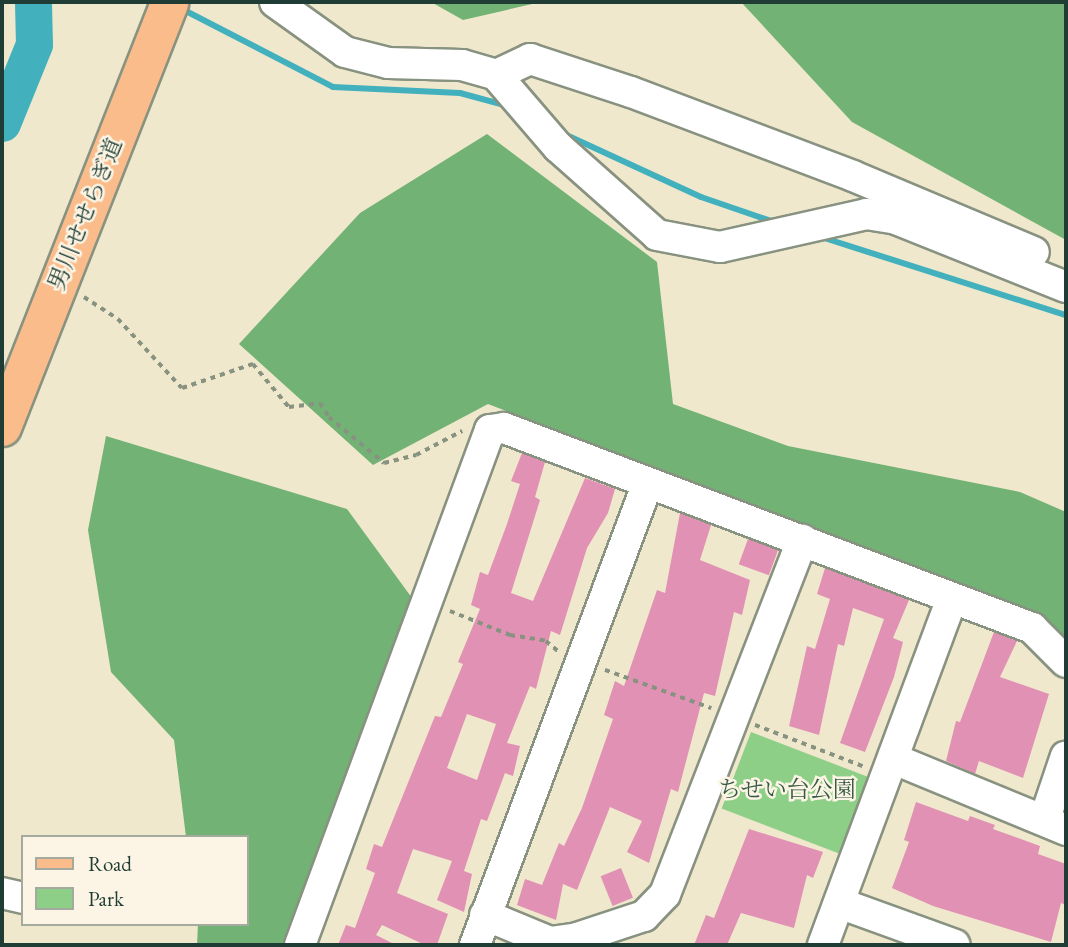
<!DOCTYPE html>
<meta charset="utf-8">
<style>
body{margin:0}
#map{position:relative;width:1068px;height:947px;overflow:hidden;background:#f0e8cc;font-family:"EB Garamond","Noto Serif JP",serif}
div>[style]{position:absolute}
.green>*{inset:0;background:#8dcf87;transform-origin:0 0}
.forest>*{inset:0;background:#72b274}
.stream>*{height:6px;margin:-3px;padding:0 3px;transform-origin:3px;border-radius:3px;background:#42b1bd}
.river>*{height:37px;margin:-18.5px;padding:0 18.5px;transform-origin:18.5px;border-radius:18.5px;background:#42b1bd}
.building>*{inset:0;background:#e191b4;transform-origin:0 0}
.path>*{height:3.5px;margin-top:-1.75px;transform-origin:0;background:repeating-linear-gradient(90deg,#889280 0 5px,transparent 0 10px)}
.roads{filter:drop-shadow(2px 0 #889280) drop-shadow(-2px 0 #889280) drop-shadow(0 2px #889280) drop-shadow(0 -2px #889280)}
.minor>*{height:30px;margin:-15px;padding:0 15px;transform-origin:15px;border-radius:15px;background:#fff}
.major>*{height:37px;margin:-18.5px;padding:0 18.5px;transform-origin:18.5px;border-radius:18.5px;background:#f9bc8a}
span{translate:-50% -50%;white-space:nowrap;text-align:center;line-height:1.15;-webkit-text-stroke:5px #fcf5e5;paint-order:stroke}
.street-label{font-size:23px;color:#1f3d34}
.park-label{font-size:23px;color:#355a45}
.frame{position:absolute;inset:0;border:4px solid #1f3d34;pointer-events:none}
.legend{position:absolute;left:21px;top:835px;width:228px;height:91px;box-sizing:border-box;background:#fcf5e5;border:2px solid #a4ab9e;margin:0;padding:9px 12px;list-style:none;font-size:21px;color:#1f3d34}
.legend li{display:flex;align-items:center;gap:14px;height:35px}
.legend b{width:35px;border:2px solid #a4ab9e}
</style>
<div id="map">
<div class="green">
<i style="left:751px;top:732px;width:141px;height:82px;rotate:21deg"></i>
</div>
<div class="forest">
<i style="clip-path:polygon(431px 2px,541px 2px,463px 20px)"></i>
<i style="clip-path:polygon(741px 2px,1066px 2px,1066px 240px,852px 122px)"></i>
<i style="clip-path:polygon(487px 134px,657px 262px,673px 404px,788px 446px,1020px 492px,1066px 512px,1066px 646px,1029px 615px,488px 404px,373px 465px,239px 344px,360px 213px)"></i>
<i style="clip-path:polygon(106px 436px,347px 509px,412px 598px,293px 945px,197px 945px,198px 924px,247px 924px,247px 837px,186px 837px,174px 740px,111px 672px,88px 530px)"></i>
</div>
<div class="stream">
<i style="left:180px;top:8px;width:172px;rotate:27.3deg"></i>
<i style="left:333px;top:87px;width:127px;rotate:2.7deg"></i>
<i style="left:460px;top:93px;width:50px;rotate:15.2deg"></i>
<i style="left:562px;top:133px;width:153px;rotate:24.7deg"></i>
<i style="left:701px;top:197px;width:77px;rotate:18.9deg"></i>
<i style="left:818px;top:236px;width:260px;rotate:17.7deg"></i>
</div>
<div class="river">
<i style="left:2px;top:123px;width:85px;rotate:-67.9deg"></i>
<i style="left:34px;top:44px;width:42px;rotate:-91.4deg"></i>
</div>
<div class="building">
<i style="clip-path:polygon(evenodd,522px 453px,545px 462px,535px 497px,540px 500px,511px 593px,533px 601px,585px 478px,615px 489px,608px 513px,587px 548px,560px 635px,551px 631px,536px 689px,530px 686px,507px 743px,520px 746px,513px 776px,505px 773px,487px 821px,481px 819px,464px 871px,472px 874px,464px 912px,437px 900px,452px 861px,413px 849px,397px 893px,448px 914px,437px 945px,425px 945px,382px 925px,376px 935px,396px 945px,338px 945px,346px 925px,355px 928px,375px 873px,366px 869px,374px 844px,382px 847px,435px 716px,441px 717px,463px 664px,458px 662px,480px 609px,471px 605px,480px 572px,488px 575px,507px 524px,520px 484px,511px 481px,522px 453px,467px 714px,496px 724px,477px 780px,447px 768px,467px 714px)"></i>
<i style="clip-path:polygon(680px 513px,711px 525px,700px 560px,750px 580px,742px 615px,734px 612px,715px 696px,704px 693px,678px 792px,671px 789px,649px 863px,627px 852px,642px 821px,610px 807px,577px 890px,563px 884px,556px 920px,517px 905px,525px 879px,542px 885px,559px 843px,564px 846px,582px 808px,613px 719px,604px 715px,615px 681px,624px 686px,657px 590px,665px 593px)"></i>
<i style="left:748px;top:539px;width:32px;height:27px;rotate:20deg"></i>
<i style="clip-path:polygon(825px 568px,909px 600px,893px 638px,903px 642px,894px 677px,865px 752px,840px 743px,884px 619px,853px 608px,844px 646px,838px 644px,819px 735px,789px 726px,807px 646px,815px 649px,830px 599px,817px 594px)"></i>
<i style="clip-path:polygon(994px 632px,1017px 641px,1000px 677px,1049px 694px,1023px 778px,979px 761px,975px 774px,946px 761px,956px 721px,960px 722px)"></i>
<i style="clip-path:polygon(916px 802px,968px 821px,970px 816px,995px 825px,993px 829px,1040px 846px,1038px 854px,1066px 864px,1066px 905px,1061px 903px,1051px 942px,933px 906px,892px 888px,909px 842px,904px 840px)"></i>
<i style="clip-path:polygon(749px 829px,823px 852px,813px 878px,807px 875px,794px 928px,741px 913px,727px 945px,694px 945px,706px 915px,714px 918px)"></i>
<i style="left:621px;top:868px;width:32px;height:22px;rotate:68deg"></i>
</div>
<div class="path">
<i style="left:84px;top:297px;width:40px;rotate:32.9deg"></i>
<i style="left:118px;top:319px;width:94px;rotate:47.2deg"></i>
<i style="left:182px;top:388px;width:75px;rotate:-18.7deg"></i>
<i style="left:253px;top:364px;width:56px;rotate:50.1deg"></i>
<i style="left:289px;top:407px;width:31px;rotate:-7deg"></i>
<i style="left:320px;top:403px;width:17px;rotate:57deg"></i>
<i style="left:329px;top:417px;width:72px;rotate:39.9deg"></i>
<i style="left:384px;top:463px;width:33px;rotate:-14deg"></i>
<i style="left:416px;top:455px;width:52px;rotate:-27.6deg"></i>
<i style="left:450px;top:611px;width:65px;rotate:21.8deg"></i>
<i style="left:510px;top:635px;width:36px;rotate:9deg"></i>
<i style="left:546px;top:641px;width:17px;rotate:40deg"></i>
<i style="left:605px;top:670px;width:113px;rotate:19.7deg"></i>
<i style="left:755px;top:725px;width:118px;rotate:20.9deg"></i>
</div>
<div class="roads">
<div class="minor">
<i style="left:275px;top:2px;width:86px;rotate:35.5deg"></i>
<i style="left:345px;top:52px;width:44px;rotate:14.3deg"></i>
<i style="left:388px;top:63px;width:74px;rotate:1.5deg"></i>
<i style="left:462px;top:65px;width:35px;rotate:16deg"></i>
<i style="left:496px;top:75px;width:95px;rotate:49.3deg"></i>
<i style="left:558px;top:147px;width:132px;rotate:41.6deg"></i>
<i style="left:657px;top:235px;width:64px;rotate:10.8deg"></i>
<i style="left:720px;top:247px;width:150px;rotate:-12.7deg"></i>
<i style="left:866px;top:214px;width:30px;rotate:9deg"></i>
<i style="left:896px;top:219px;width:183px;rotate:21.8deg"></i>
<i style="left:496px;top:75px;width:38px;rotate:-25deg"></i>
<i style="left:530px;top:59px;width:106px;rotate:18.1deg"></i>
<i style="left:631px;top:92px;width:237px;rotate:20.7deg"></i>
<i style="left:853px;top:176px;width:196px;rotate:22.8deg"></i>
<i style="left:894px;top:759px;width:186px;rotate:22.4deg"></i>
<i style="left:1045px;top:818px;width:65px;rotate:-71.3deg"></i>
<i style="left:2px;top:893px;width:22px;rotate:13deg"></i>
<i style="left:839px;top:903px;width:123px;rotate:19.9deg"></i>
<i style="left:485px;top:915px;width:70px;rotate:22.6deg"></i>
<i style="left:550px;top:942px;width:27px;rotate:-8deg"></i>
<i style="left:577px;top:938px;width:71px;rotate:-18.2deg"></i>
<i style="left:644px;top:916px;width:30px;rotate:-46deg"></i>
<i style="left:665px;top:894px;width:380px;rotate:-68.8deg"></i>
<i style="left:300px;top:945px;width:549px;rotate:-69.75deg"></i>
<i style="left:490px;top:430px;width:14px;rotate:-8deg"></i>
<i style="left:504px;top:428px;width:565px;rotate:20.75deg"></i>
<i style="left:1032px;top:628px;width:48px;rotate:45deg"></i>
<i style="left:475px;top:945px;width:492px;rotate:-69.5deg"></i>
<i style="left:823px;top:945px;width:370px;rotate:-69.6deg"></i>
</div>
<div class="major">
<i style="left:2px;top:427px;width:457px;rotate:-68.5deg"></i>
</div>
</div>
<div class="street-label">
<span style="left:85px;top:214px;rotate:-68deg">男川せせらぎ道</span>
</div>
<div class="park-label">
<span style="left:787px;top:789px">ちせい台公園</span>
</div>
<div class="frame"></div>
<ul class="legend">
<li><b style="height:9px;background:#f9bc8a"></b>Road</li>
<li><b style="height:19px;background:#8dcf87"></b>Park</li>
</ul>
</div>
